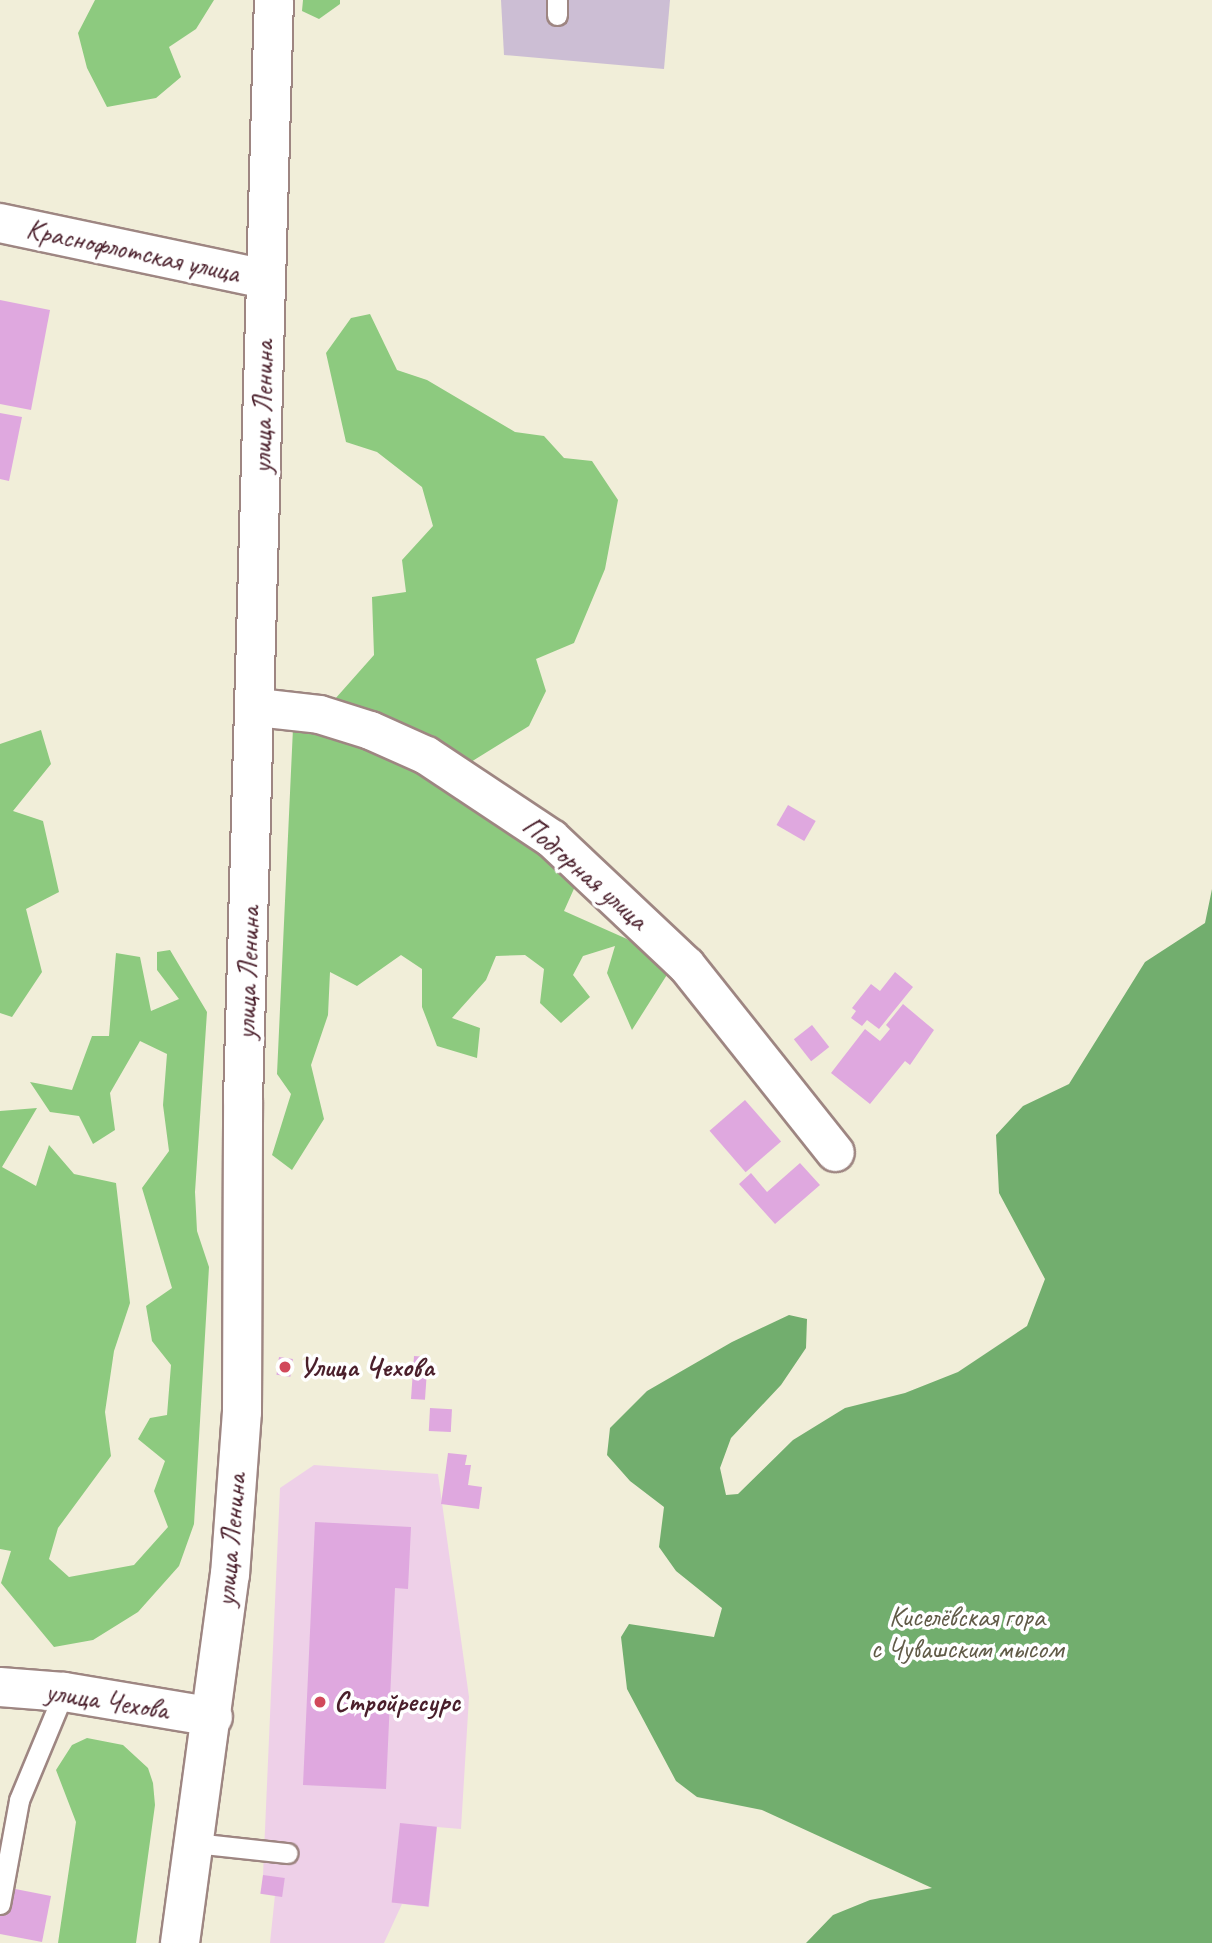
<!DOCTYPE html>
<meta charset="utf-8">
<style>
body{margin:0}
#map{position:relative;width:1212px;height:1943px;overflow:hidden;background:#f1eed9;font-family:Caveat,sans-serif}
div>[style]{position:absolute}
.built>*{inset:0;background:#eed0e8}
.industrial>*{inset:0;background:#ccbed4}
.green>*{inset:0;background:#8dca7f}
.forest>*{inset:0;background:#72ae6e}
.building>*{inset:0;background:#dfa8df;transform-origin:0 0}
.roads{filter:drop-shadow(2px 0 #9e8682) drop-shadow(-2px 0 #9e8682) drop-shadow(0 2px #9e8682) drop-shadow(0 -2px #9e8682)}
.lane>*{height:19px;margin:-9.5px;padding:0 9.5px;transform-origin:9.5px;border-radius:9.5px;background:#fff}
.street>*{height:37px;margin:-18.5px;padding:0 18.5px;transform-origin:18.5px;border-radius:18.5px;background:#fff}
.secondary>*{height:38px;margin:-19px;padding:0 19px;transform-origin:19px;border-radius:19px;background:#fff}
.dots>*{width:19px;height:19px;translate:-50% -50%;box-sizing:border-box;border:4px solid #fff;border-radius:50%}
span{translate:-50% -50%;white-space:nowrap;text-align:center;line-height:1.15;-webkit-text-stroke:7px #fff;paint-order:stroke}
.street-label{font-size:28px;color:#4a1f2b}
.poi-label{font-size:28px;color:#4a1f2b;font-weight:700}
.left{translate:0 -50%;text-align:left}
.park-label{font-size:28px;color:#615b48}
</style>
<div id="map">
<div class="built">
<i style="clip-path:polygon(314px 1465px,438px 1474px,469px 1697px,461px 1829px,437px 1827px,429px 1907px,402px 1904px,384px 1943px,270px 1943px,275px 1895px,263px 1875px,280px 1488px)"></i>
</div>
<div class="industrial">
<i style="clip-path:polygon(501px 0,670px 0,664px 69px,504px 55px)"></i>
</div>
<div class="green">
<i style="clip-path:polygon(95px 0,214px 0,196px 29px,169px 47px,181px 77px,156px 98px,107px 107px,87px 68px,78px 33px)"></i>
<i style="clip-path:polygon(303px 0,340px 0,340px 4px,319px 19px,302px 11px)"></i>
<i style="clip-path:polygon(370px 314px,397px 370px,427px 380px,515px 432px,544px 436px,564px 458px,592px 461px,618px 500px,605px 569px,574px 643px,536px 659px,546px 691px,529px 726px,466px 765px,327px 708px,374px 655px,372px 597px,406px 592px,402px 560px,433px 526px,422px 487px,377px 452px,346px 442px,326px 353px,351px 318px)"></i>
<i style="clip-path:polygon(293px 728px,379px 749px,473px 806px,577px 882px,564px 911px,627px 939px,670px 970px,632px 1030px,607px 973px,615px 946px,583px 956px,573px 975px,590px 997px,561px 1023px,540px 1003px,544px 969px,525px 955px,496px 956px,486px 980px,452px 1018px,480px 1028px,477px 1058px,437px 1046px,422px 1007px,422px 969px,401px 955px,357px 986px,330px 972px,328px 1015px,311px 1065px,324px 1119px,292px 1170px,272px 1155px,291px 1094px,277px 1074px)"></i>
<i style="clip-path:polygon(41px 730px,51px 764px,13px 811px,43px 821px,59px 892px,26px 909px,42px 972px,12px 1017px,0 1013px,0 744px)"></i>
<i style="clip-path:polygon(170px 950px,207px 1012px,195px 1192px,197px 1231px,209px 1267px,194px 1524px,179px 1566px,138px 1612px,93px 1640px,54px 1647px,1px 1583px,11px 1551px,0 1549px,0 1111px,37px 1108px,2px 1167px,36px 1186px,49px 1145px,74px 1174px,116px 1183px,130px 1303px,114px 1351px,105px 1412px,111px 1456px,58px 1528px,49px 1559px,69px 1577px,134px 1565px,168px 1527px,154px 1491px,165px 1461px,138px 1439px,150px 1418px,167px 1415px,171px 1365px,152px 1341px,146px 1306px,172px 1288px,142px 1188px,169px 1151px,163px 1105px,167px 1054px,140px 1041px,110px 1093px,115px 1130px,93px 1144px,79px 1116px,50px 1112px,30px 1082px,72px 1090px,92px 1036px,109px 1036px,116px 953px,140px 957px,151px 1011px,179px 999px,157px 970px,157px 952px)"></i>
<i style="clip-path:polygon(87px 1738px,123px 1745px,148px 1768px,153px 1783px,155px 1805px,136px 1943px,58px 1943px,76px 1822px,56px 1770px,72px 1745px)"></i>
</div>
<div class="forest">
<i style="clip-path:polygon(1212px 889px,1212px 1943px,806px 1943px,833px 1915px,870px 1900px,932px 1888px,762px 1810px,697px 1797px,676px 1781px,627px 1689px,621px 1637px,629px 1624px,714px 1637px,722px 1608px,676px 1571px,659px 1547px,664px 1507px,630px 1481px,607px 1455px,610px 1428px,647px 1391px,732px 1342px,789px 1315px,807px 1319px,806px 1348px,781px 1385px,731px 1438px,720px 1468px,726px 1495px,738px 1494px,793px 1440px,845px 1408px,905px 1393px,958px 1372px,1027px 1326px,1045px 1279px,999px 1193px,996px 1135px,1023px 1106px,1069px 1084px,1145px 962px,1205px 923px)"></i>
</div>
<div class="building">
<i style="clip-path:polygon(0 300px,50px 310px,31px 410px,0 404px)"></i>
<i style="clip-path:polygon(0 413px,22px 417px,9px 481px,0 479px)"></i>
<i style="left:788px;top:805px;width:32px;height:23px;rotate:30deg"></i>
<i style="clip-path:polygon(895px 972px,913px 987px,879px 1029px,867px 1020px,862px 1026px,851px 1018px,856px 1011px,852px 1008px,871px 984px,880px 991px)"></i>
<i style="clip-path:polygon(903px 1004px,934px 1030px,910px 1065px,905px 1061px,870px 1104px,831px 1073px,865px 1029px,880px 1041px,890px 1029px,886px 1025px)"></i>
<i style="left:812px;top:1025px;width:28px;height:23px;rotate:52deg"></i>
<i style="left:745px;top:1100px;width:55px;height:47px;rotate:49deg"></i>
<i style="clip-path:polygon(800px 1163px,820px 1185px,775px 1224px,739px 1184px,751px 1173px,767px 1192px)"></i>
<i style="left:414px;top:1356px;width:14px;height:43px;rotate:4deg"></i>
<i style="left:279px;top:1357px;width:14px;height:18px;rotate:8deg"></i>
<i style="left:430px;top:1408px;width:22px;height:23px;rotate:3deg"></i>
<i style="clip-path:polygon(448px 1453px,467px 1455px,465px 1465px,471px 1465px,468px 1485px,482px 1487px,479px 1509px,441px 1504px)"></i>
<i style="clip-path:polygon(315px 1522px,411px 1527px,408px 1589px,395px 1588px,386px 1789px,303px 1785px)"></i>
<i style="left:400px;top:1823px;width:37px;height:80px;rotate:6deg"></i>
<i style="left:263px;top:1875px;width:22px;height:19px;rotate:8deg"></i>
<i style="clip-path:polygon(0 1886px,51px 1896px,42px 1942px,0 1934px)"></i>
</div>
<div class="roads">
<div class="lane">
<i style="left:557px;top:15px;width:15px;rotate:-90deg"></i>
<i style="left:195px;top:1843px;width:93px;rotate:6.2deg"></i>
<i style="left:0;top:1904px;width:106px;rotate:-79.6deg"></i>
<i style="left:19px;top:1800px;width:117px;rotate:-67.4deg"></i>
</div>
<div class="street">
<i style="left:257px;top:707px;width:62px;rotate:6.4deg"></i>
<i style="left:319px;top:714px;width:53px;rotate:17.4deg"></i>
<i style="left:370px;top:730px;width:61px;rotate:24.1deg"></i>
<i style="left:426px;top:755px;width:150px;rotate:33.6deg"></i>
<i style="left:551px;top:838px;width:185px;rotate:43.3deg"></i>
<i style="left:686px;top:965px;width:239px;rotate:51.5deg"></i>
</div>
<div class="secondary">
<i style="left:0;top:223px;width:271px;rotate:11.9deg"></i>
<i style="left:0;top:1687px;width:64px;rotate:4.5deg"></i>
<i style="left:64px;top:1692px;width:151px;rotate:9.5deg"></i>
<i style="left:180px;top:1943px;width:371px;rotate:-82.3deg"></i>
<i style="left:230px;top:1575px;width:163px;rotate:-85.8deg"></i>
<i style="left:242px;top:1412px;width:312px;rotate:-89.8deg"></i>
<i style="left:243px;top:1100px;width:1100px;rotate:-88.39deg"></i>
</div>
</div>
<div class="dots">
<i style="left:285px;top:1367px;background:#d1495b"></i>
<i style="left:320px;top:1702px;background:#d1495b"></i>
</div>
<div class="street-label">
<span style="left:133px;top:251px;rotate:12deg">Краснофлотская улица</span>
<span style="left:263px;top:407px;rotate:-89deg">улица Ленина</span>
<span style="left:585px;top:873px;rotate:41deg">Подгорная улица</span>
<span style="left:248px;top:973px;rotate:-88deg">улица Ленина</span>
<span style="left:231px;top:1540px;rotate:-85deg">улица Ленина</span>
<span style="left:107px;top:1701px;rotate:9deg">улица Чехова</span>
</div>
<div class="poi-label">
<span class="left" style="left:299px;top:1367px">Улица Чехова</span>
<span class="left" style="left:334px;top:1702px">Стройресурс</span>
</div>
<div class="park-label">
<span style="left:967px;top:1633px">Киселёвская гора<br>с Чувашским мысом</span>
</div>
</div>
